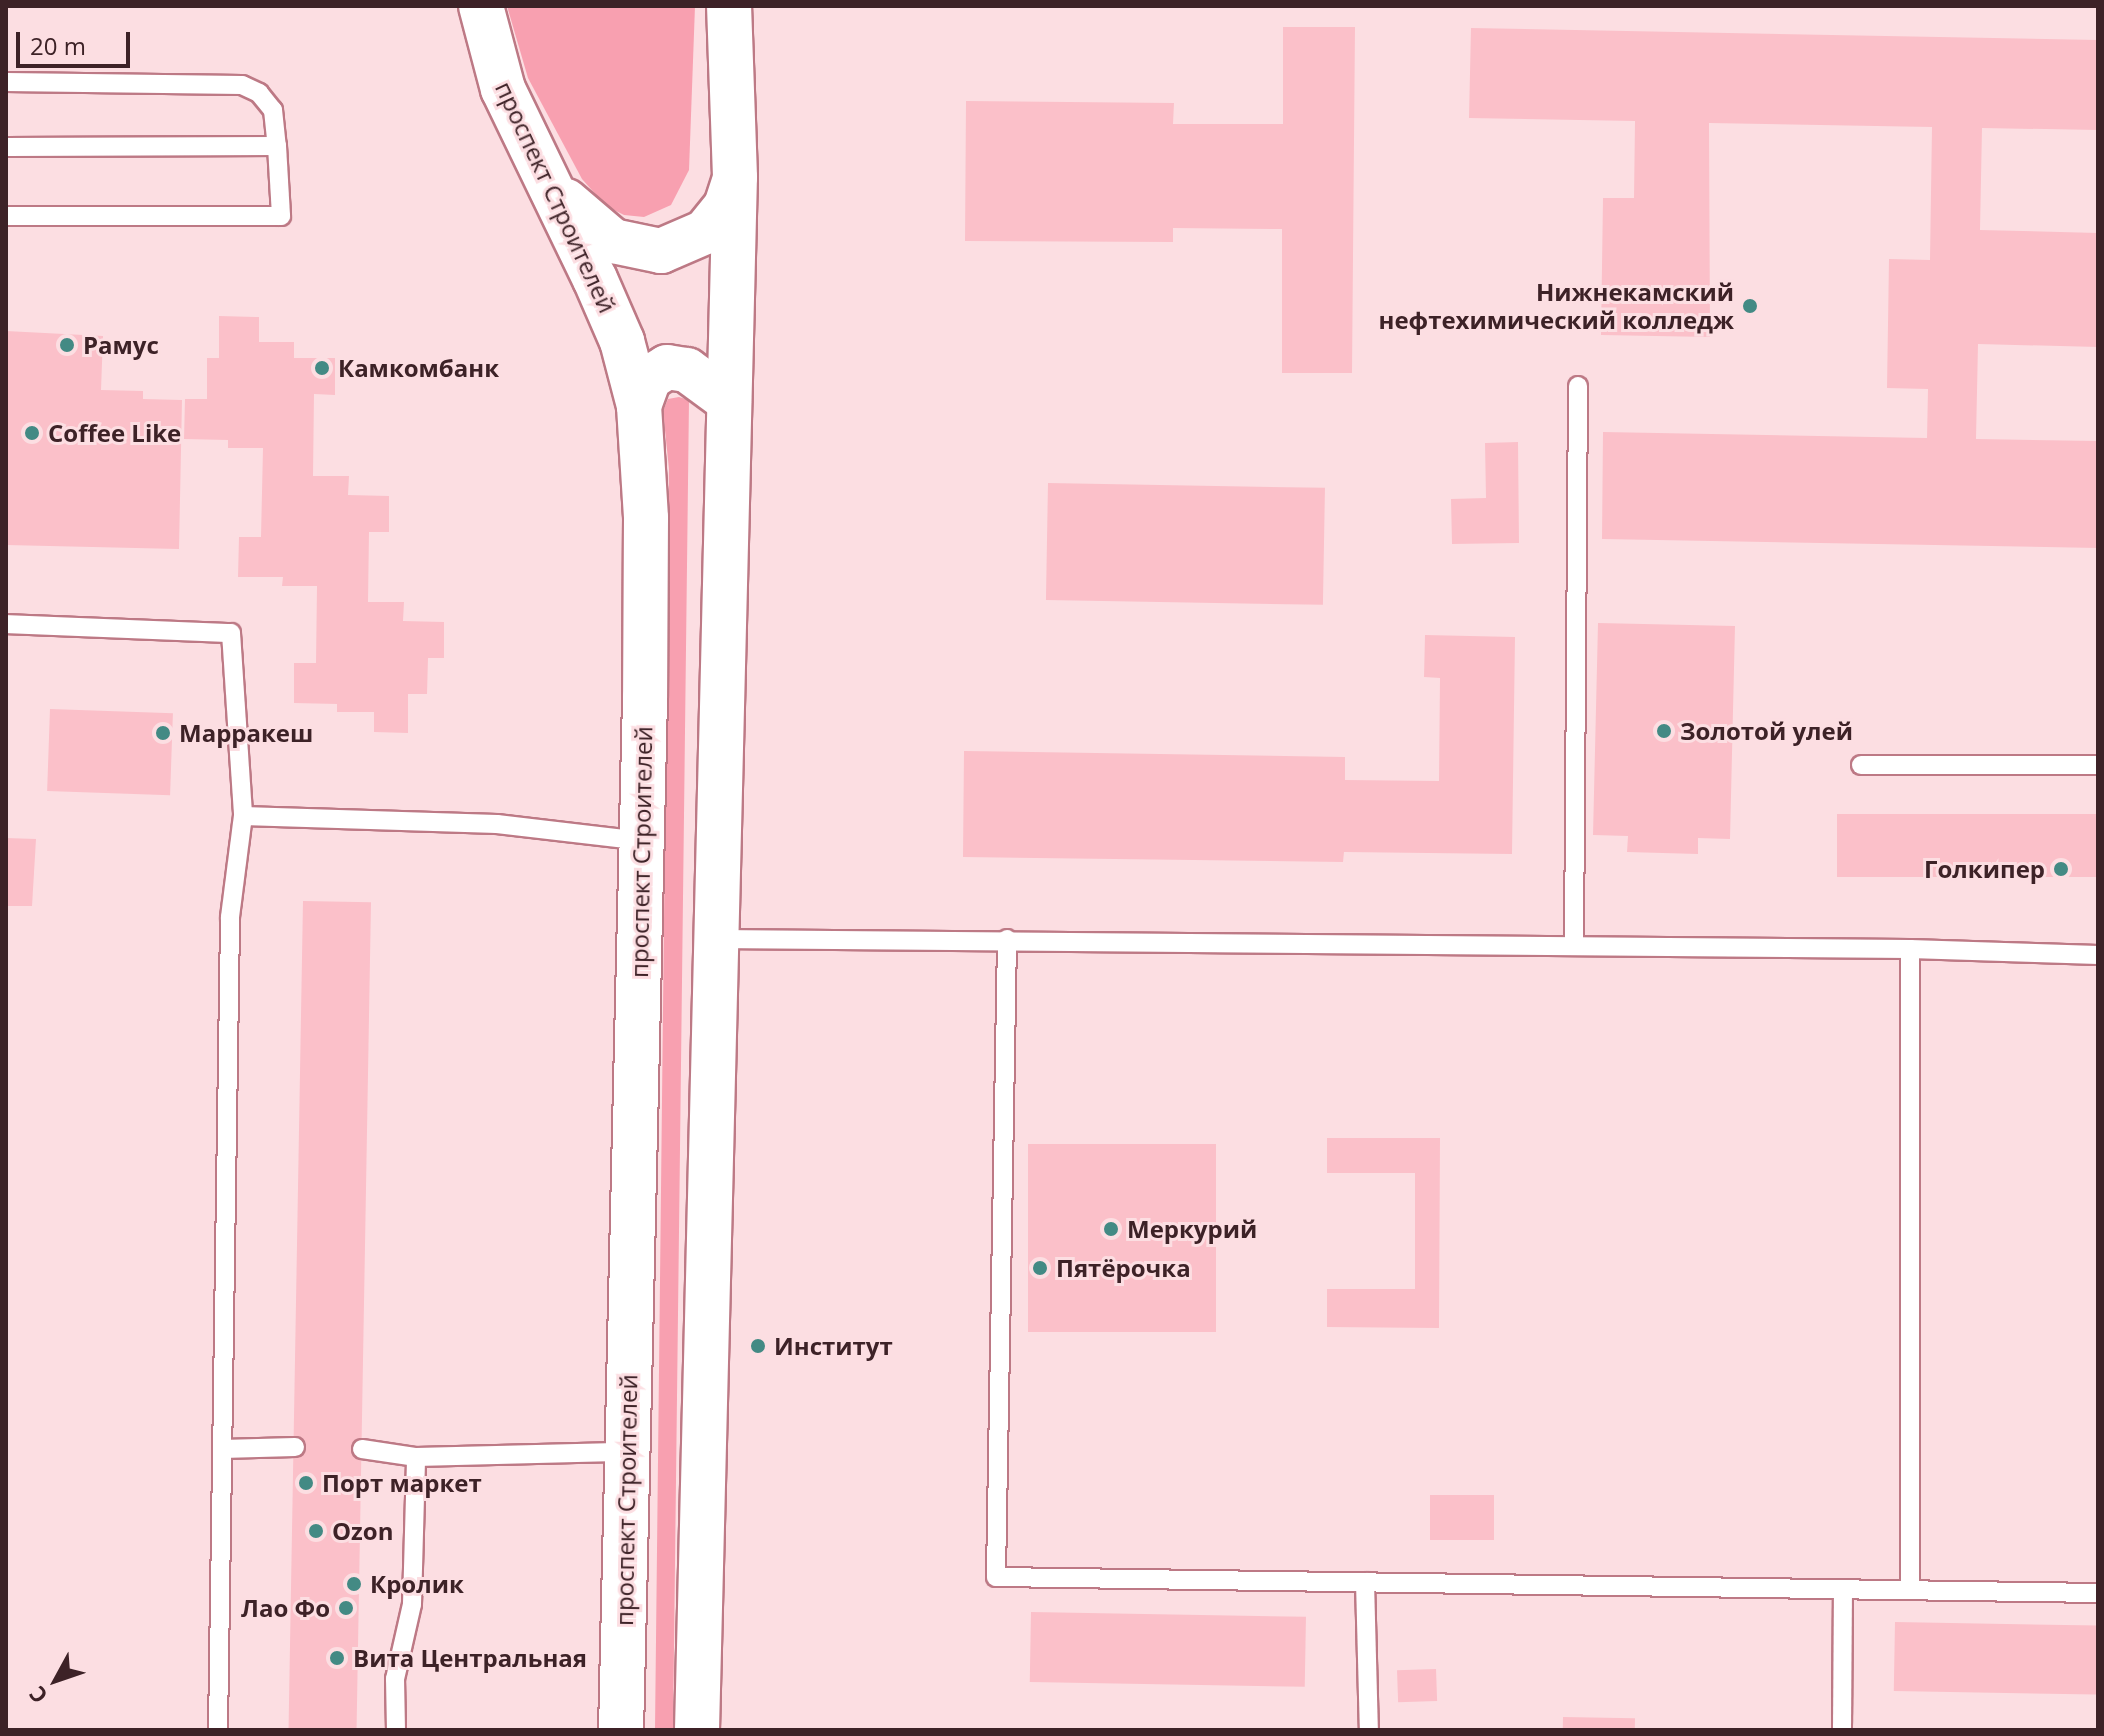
<!DOCTYPE html>
<meta charset="utf-8">
<style>
body{margin:0}
#map{position:relative;width:2104px;height:1736px;overflow:hidden;background:#fcdee2;font-family:"Open Sans",sans-serif}
div>[style]{position:absolute}
.green>*{inset:0;background:#f8a0b0}
.building>*{inset:0;background:#fbc0c9;transform-origin:0 0}
.roads{filter:drop-shadow(2px 0 #bd7985) drop-shadow(-2px 0 #bd7985) drop-shadow(0 2px #bd7985) drop-shadow(0 -2px #bd7985)}
.lane>*{height:18px;margin:-9px;padding:0 9px;transform-origin:9px;border-radius:9px;background:#fff}
.secondary>*{height:44px;margin:-22px;padding:0 22px;transform-origin:22px;border-radius:22px;background:#fff}
.dots>*{width:22px;height:22px;translate:-50% -50%;box-sizing:border-box;border:4px solid #fcdee2;border-radius:50%}
span{translate:-50% -50%;white-space:nowrap;text-align:center;line-height:1.15;-webkit-text-stroke:6px #fcdee2;paint-order:stroke}
.street-label{font-size:24px;color:#3d2227}
.poi-label{font-size:24px;color:#3d2227;font-weight:700}
.right{translate:-100% -50%;text-align:right}
.left{translate:0 -50%;text-align:left}
.frame{position:absolute;inset:0;border:8px solid #3d2227;pointer-events:none}
.north{position:absolute;left:16px;top:1640px;width:80px;height:80px;-webkit-text-stroke:6px #fcdee2;paint-order:stroke;rotate:230deg;font-size:22px;font-weight:700;line-height:32px;text-align:center;color:#3d2227}
.north::after{content:'';display:block;margin:auto;width:28px;height:36px;background:#3d2227;clip-path:polygon(50% 0,100% 100%,50% 72%,0 100%)}
.scale{position:absolute;left:16px;top:32px;width:114px;height:36px;box-sizing:border-box;border:4px solid #3d2227;border-top:0;padding-left:10px;font-size:24px;line-height:28px;white-space:nowrap;color:#3d2227;-webkit-text-stroke:6px #fcdee2;paint-order:stroke}
</style>
<div id="map">
<div class="green">
<i style="clip-path:polygon(507px 6px,695px 6px,689px 170px,671px 205px,644px 217px,624px 215px,606px 206px,582px 179px,528px 78px)"></i>
<i style="clip-path:polygon(679px 397px,689px 400px,673px 1730px,655px 1730px,669px 469px,663px 411px,668px 399px)"></i>
</div>
<div class="building">
<i style="clip-path:polygon(1283px 27px,1355px 27px,1352px 373px,1282px 373px,1282px 229px,1173px 228px,1173px 242px,965px 241px,966px 101px,1174px 103px,1173px 124px,1283px 124px)"></i>
<i style="clip-path:polygon(1471px 28px,2098px 40px,2098px 130px,1982px 128px,1980px 230px,2098px 233px,2098px 347px,1978px 344px,1976px 439px,2098px 441px,2098px 548px,1602px 539px,1603px 432px,1927px 438px,1928px 389px,1887px 388px,1889px 259px,1930px 260px,1932px 127px,1709px 123px,1710px 337px,1601px 335px,1603px 198px,1634px 198px,1635px 121px,1469px 118px)"></i>
<i style="clip-path:polygon(219px 316px,259px 317px,259px 342px,294px 342px,294px 358px,335px 358px,335px 395px,314px 394px,313px 476px,349px 476px,348px 495px,389px 496px,389px 532px,369px 532px,368px 602px,404px 602px,403px 621px,444px 622px,444px 658px,428px 658px,427px 694px,408px 694px,408px 733px,374px 732px,374px 712px,337px 712px,337px 704px,294px 703px,294px 663px,316px 663px,317px 586px,282px 586px,283px 577px,238px 577px,239px 537px,261px 537px,263px 448px,228px 448px,228px 440px,184px 439px,185px 399px,207px 399px,207px 358px,219px 358px)"></i>
<i style="clip-path:polygon(6px 331px,103px 336px,101px 390px,143px 391px,143px 399px,182px 400px,179px 549px,6px 545px)"></i>
<i style="clip-path:polygon(1518px 442px,1519px 543px,1452px 544px,1451px 499px,1486px 498px,1485px 443px)"></i>
<i style="left:1048px;top:483px;width:277px;height:117px;rotate:1deg"></i>
<i style="clip-path:polygon(1598px 623px,1735px 626px,1730px 839px,1698px 838px,1698px 854px,1627px 852px,1628px 836px,1593px 835px)"></i>
<i style="clip-path:polygon(1425px 635px,1515px 637px,1512px 854px,1344px 852px,1343px 862px,963px 857px,964px 751px,1345px 757px,1345px 780px,1439px 781px,1440px 678px,1424px 677px)"></i>
<i style="left:50px;top:709px;width:123px;height:82px;rotate:2deg"></i>
<i style="left:1837px;top:814px;width:261px;height:63px"></i>
<i style="clip-path:polygon(6px 838px,36px 839px,32px 906px,6px 906px)"></i>
<i style="left:303px;top:901px;width:68px;height:829px;rotate:1deg"></i>
<i style="clip-path:polygon(1327px 1138px,1440px 1138px,1439px 1328px,1327px 1327px,1327px 1289px,1415px 1289px,1415px 1173px,1327px 1173px)"></i>
<i style="left:1028px;top:1144px;width:188px;height:188px"></i>
<i style="left:1430px;top:1495px;width:64px;height:45px"></i>
<i style="left:1031px;top:1612px;width:275px;height:70px;rotate:1deg"></i>
<i style="left:1895px;top:1622px;width:203px;height:69px;rotate:1deg"></i>
<i style="left:1436px;top:1669px;width:32px;height:39px;rotate:88deg"></i>
<i style="left:1563px;top:1717px;width:72px;height:13px;rotate:1deg"></i>
</div>
<div class="roads">
<div class="lane">
<i style="left:6px;top:82px;width:236px;rotate:0.7deg"></i>
<i style="left:242px;top:85px;width:19px;rotate:25deg"></i>
<i style="left:259px;top:93px;width:22px;rotate:51deg"></i>
<i style="left:273px;top:110px;width:36px;rotate:84deg"></i>
<i style="left:6px;top:147px;width:271px;rotate:-0.2deg"></i>
<i style="left:277px;top:146px;width:70px;rotate:86.7deg"></i>
<i style="left:281px;top:216px;width:275px;rotate:180deg"></i>
<i style="left:6px;top:624px;width:225px;rotate:2.3deg"></i>
<i style="left:231px;top:633px;width:183px;rotate:86.2deg"></i>
<i style="left:243px;top:816px;width:254px;rotate:1.8deg"></i>
<i style="left:497px;top:824px;width:145px;rotate:6.7deg"></i>
<i style="left:1861px;top:765px;width:237px"></i>
<i style="left:716px;top:939px;width:1194px;rotate:0.48deg"></i>
<i style="left:1910px;top:949px;width:188px;rotate:1.8deg"></i>
<i style="left:1007px;top:939px;width:638px;rotate:90.99deg"></i>
<i style="left:996px;top:1577px;width:1102px;rotate:0.83deg"></i>
<i style="left:1574px;top:945px;width:559px;rotate:-89.59deg"></i>
<i style="left:1910px;top:949px;width:641px;rotate:90deg"></i>
<i style="left:222px;top:1449px;width:73px;rotate:-1.6deg"></i>
<i style="left:362px;top:1449px;width:55px;rotate:8.4deg"></i>
<i style="left:416px;top:1457px;width:211px;rotate:-1.4deg"></i>
<i style="left:1365px;top:1582px;width:148px;rotate:88.5deg"></i>
<i style="left:218px;top:1730px;width:813px;rotate:-89.15deg"></i>
<i style="left:230px;top:917px;width:102px;rotate:-82.7deg"></i>
<i style="left:396px;top:1730px;width:51px;rotate:-91.1deg"></i>
<i style="left:395px;top:1679px;width:77px;rotate:-77.2deg"></i>
<i style="left:412px;top:1604px;width:147px;rotate:-88.4deg"></i>
<i style="left:1842px;top:1730px;width:141px;rotate:-89.6deg"></i>
</div>
<div class="secondary">
<i style="left:481px;top:6px;width:86px;rotate:75.2deg"></i>
<i style="left:503px;top:89px;width:211px;rotate:64.2deg"></i>
<i style="left:595px;top:279px;width:68px;rotate:66.5deg"></i>
<i style="left:622px;top:341px;width:67px;rotate:75.3deg"></i>
<i style="left:639px;top:406px;width:112px;rotate:86.4deg"></i>
<i style="left:646px;top:518px;width:180px;rotate:90.3deg"></i>
<i style="left:645px;top:698px;width:1032px;rotate:91.33deg"></i>
<i style="left:566px;top:201px;width:62px;rotate:40.4deg"></i>
<i style="left:613px;top:241px;width:49px;rotate:11.8deg"></i>
<i style="left:661px;top:251px;width:48px;rotate:-23.4deg"></i>
<i style="left:705px;top:232px;width:33px;rotate:-51deg"></i>
<i style="left:726px;top:206px;width:25px;rotate:-72deg"></i>
<i style="left:639px;top:406px;width:30px;rotate:-70deg"></i>
<i style="left:649px;top:378px;width:21px;rotate:-31deg"></i>
<i style="left:667px;top:367px;width:20px;rotate:9deg"></i>
<i style="left:687px;top:370px;width:52px;rotate:36.4deg"></i>
<i style="left:697px;top:1730px;width:1553px;rotate:-88.6deg"></i>
<i style="left:735px;top:177px;width:171px;rotate:-92deg"></i>
</div>
</div>
<div class="dots">
<i style="left:1750px;top:306px;background:#438a84"></i>
<i style="left:67px;top:345px;background:#438a84"></i>
<i style="left:322px;top:368px;background:#438a84"></i>
<i style="left:32px;top:433px;background:#438a84"></i>
<i style="left:1664px;top:731px;background:#438a84"></i>
<i style="left:163px;top:733px;background:#438a84"></i>
<i style="left:2061px;top:869px;background:#438a84"></i>
<i style="left:1111px;top:1229px;background:#438a84"></i>
<i style="left:1040px;top:1268px;background:#438a84"></i>
<i style="left:758px;top:1346px;background:#438a84"></i>
<i style="left:306px;top:1483px;background:#438a84"></i>
<i style="left:316px;top:1531px;background:#438a84"></i>
<i style="left:354px;top:1584px;background:#438a84"></i>
<i style="left:346px;top:1608px;background:#438a84"></i>
<i style="left:337px;top:1658px;background:#438a84"></i>
</div>
<div class="street-label">
<span style="left:556px;top:197px;rotate:65deg">проспект Строителей</span>
<span style="left:641px;top:852px;rotate:-89deg">проспект Строителей</span>
<span style="left:626px;top:1500px;rotate:-89deg">проспект Строителей</span>
</div>
<div class="poi-label">
<span class="right" style="left:1734px;top:306px">Нижнекамский<br>нефтехимический колледж</span>
<span class="left" style="left:83px;top:345px">Рамус</span>
<span class="left" style="left:338px;top:368px">Камкомбанк</span>
<span class="left" style="left:48px;top:433px">Coffee Like</span>
<span class="left" style="left:1680px;top:731px">Золотой улей</span>
<span class="left" style="left:179px;top:733px">Марракеш</span>
<span class="right" style="left:2045px;top:869px">Голкипер</span>
<span class="left" style="left:1127px;top:1229px">Меркурий</span>
<span class="left" style="left:1056px;top:1268px">Пятёрочка</span>
<span class="left" style="left:774px;top:1346px">Институт</span>
<span class="left" style="left:322px;top:1483px">Порт маркет</span>
<span class="left" style="left:332px;top:1531px">Ozon</span>
<span class="left" style="left:370px;top:1584px">Кролик</span>
<span class="right" style="left:330px;top:1608px">Лао Фо</span>
<span class="left" style="left:353px;top:1658px">Вита Центральная</span>
</div>
<div class="frame"></div>
<div class="north">С</div>
<div class="scale">20 m</div>
</div>
